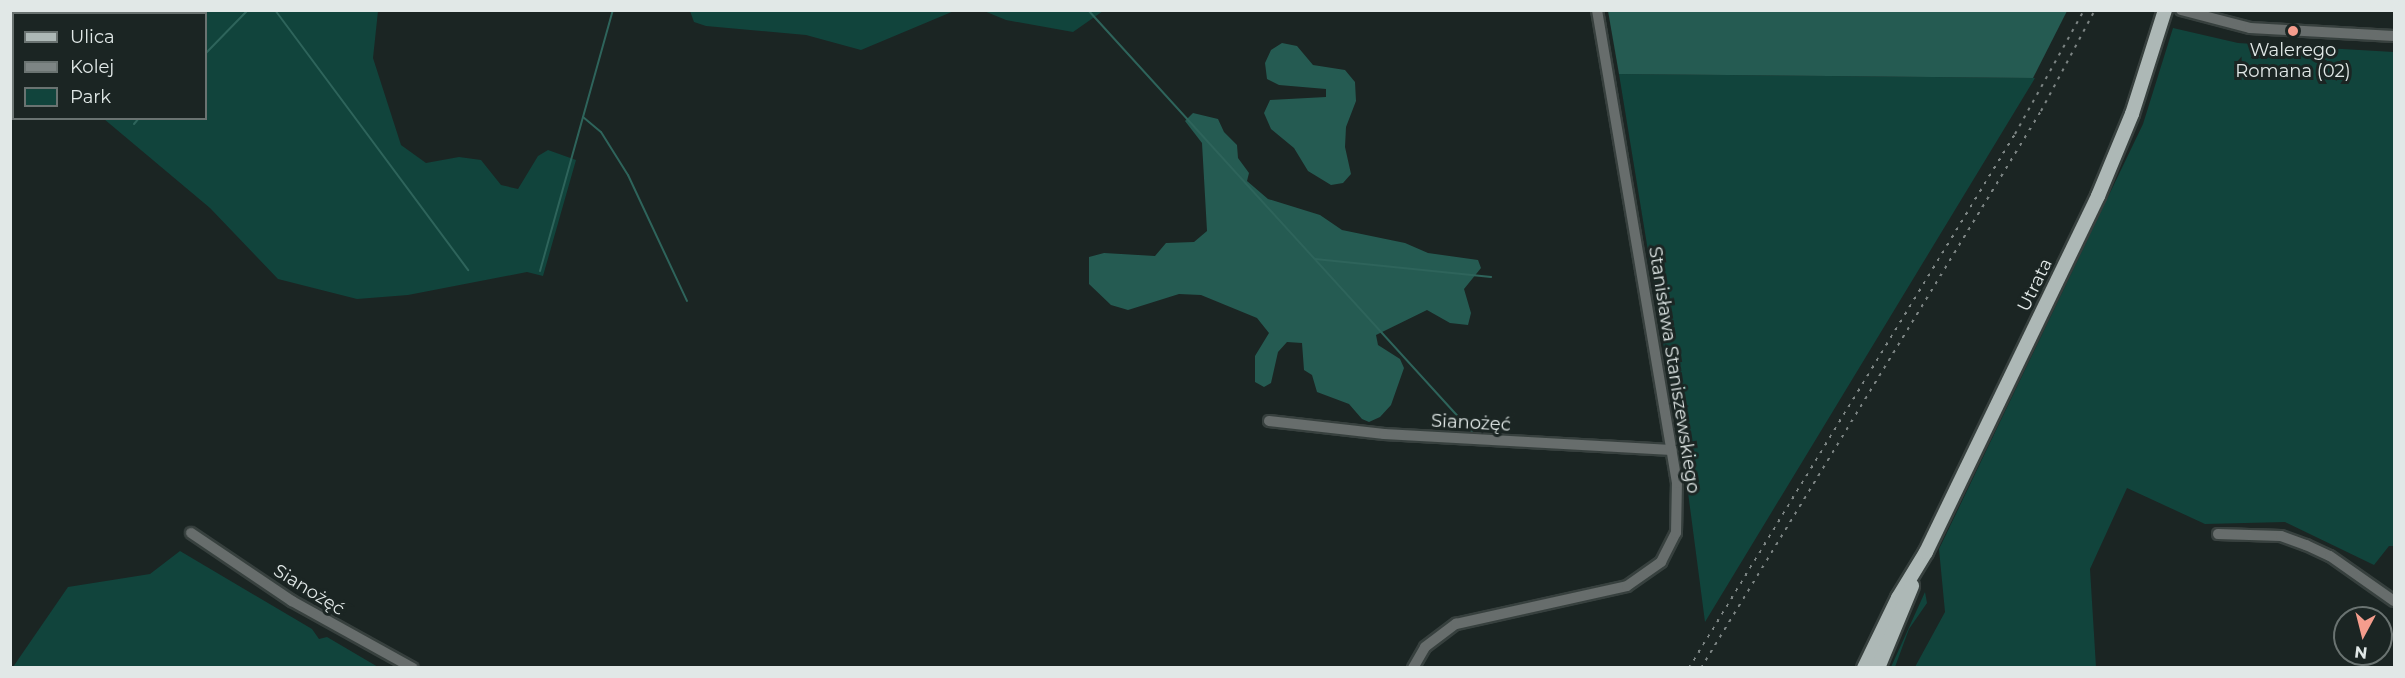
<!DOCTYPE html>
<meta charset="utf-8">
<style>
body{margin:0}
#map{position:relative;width:2405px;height:678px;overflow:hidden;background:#1b2523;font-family:Montserrat,sans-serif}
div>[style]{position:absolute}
.green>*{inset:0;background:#11443c}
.forest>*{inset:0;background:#255b52}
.stream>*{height:2px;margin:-1px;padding:0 1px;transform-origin:1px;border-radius:1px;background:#2e645b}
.roads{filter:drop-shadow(2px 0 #37403e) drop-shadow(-2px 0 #37403e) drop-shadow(0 2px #37403e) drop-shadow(0 -2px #37403e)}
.minor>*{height:10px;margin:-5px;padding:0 5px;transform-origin:5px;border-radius:5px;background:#676d6c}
.major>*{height:14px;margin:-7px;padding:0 7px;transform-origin:7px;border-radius:7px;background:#adb8b6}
.rail>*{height:2px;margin-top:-1px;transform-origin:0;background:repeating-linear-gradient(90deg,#7d8584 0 3px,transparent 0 9px)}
.dots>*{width:16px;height:16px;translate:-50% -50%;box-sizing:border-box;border:3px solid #1b2523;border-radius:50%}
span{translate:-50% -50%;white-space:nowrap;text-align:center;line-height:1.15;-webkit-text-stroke:6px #1b2523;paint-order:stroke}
.poi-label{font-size:18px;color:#e1e8e7}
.street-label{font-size:18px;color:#e1e8e7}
.frame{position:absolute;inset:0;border:12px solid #e1e8e7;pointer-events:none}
.legend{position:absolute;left:12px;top:12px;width:195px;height:108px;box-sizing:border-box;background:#1b2523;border:2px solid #6a7371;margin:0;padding:8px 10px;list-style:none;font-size:18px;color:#e1e8e7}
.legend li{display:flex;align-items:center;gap:12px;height:30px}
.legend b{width:30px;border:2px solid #6a7371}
.north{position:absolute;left:2333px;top:606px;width:60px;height:60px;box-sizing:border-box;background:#1b2523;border:2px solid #6a7371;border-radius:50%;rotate:187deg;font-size:16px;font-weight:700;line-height:24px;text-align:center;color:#e1e8e7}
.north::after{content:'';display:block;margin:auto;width:21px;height:27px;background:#f59d8d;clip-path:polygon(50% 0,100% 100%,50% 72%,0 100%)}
</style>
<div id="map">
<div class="green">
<i style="clip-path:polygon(11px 10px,378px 11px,373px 58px,401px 145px,426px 163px,459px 157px,481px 160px,501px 185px,518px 189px,538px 156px,548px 150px,576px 160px,543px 276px,527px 272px,408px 295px,357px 299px,278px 279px,210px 208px,104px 119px,206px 118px,206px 14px,14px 14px,13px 70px)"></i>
<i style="clip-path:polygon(690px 11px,690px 10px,954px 11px,861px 50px,806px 35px,706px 26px,694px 22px)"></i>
<i style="clip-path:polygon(984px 11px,1103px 10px,1103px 11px,1073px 32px,1006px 20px)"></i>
<i style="clip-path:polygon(2173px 28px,2238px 43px,2394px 52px,2394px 546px,2389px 546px,2374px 565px,2285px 522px,2205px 524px,2127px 488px,2090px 569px,2096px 667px,1915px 667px,1945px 612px,1939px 549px,2143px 124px)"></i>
<i style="clip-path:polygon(1619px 74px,2035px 78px,1705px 622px,1675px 393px,1669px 379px)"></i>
<i style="clip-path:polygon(180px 551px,312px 629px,319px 639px,327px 637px,378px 667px,13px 667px,68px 587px,150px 574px)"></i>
<i style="clip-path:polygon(1925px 592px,1927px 603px,1909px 629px,1895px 667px,1891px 667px)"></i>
</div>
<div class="forest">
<i style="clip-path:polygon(1608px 11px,1608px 10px,2067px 11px,2033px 78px,1619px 74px)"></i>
<i style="clip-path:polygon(1282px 43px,1297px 46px,1313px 65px,1345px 70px,1355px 82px,1356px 101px,1346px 127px,1345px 147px,1351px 174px,1343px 183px,1331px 185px,1308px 171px,1294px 148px,1271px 129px,1264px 113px,1270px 100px,1326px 97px,1326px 89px,1279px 85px,1267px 79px,1265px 63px,1271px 50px)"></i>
<i style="clip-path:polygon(1193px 113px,1218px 119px,1224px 132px,1237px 145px,1238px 158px,1249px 173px,1247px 181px,1268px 199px,1320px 215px,1342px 230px,1405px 243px,1428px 253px,1478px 260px,1481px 268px,1464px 289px,1471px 313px,1468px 325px,1450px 323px,1427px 310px,1376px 335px,1378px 345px,1400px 359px,1404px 368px,1391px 405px,1380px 417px,1369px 422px,1362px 419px,1349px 404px,1317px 392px,1312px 375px,1304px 370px,1302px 343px,1287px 342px,1278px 352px,1271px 383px,1264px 387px,1255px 382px,1255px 356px,1269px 333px,1257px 318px,1201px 295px,1179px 294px,1128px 310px,1111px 305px,1089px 284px,1089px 257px,1104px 253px,1155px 256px,1166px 243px,1194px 242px,1207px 231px,1202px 143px,1185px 121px)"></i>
</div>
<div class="stream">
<i style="left:275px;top:10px;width:324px;rotate:53.4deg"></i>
<i style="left:1088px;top:10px;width:573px;rotate:47.69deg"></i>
<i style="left:206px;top:53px;width:60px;rotate:-45.7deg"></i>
<i style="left:583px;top:117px;width:23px;rotate:40deg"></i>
<i style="left:601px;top:132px;width:51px;rotate:57.9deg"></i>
<i style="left:628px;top:175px;width:139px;rotate:64.9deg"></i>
<i style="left:134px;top:124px;width:8px;rotate:-50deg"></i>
<i style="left:1315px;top:259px;width:177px;rotate:5.8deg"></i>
<i style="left:540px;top:271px;width:271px;rotate:-74.4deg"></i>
</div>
<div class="roads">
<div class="minor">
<i style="left:2181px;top:10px;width:71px;rotate:14.6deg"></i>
<i style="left:2250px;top:28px;width:144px;rotate:3.2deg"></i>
<i style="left:1269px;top:421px;width:116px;rotate:6.4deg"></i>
<i style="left:1384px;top:434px;width:288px;rotate:3.2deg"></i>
<i style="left:191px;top:533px;width:122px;rotate:34deg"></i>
<i style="left:292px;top:601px;width:138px;rotate:29deg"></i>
<i style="left:2218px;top:534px;width:63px;rotate:1.8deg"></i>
<i style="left:2281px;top:536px;width:27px;rotate:20deg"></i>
<i style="left:2306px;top:545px;width:26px;rotate:25deg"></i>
<i style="left:2330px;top:556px;width:78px;rotate:35.1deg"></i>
<i style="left:1413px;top:668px;width:24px;rotate:-60deg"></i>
<i style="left:1425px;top:647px;width:39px;rotate:-37deg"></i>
<i style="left:1456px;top:624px;width:175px;rotate:-12.5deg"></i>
<i style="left:1627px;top:586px;width:42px;rotate:-35.2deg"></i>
<i style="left:1661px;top:562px;width:33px;rotate:-63deg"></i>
<i style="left:1676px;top:533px;width:50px;rotate:-88.9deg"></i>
<i style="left:1677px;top:483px;width:480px;rotate:-99.6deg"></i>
</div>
<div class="major">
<i style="left:1864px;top:668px;width:78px;rotate:-64.1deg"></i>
<i style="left:1898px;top:598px;width:54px;rotate:-58.7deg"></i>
<i style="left:1926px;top:552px;width:395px;rotate:-64.2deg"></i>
<i style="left:2098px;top:196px;width:89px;rotate:-67.5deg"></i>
<i style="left:2132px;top:114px;width:109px;rotate:-72.4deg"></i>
<i style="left:1878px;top:668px;width:89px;rotate:-67.5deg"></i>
</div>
</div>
<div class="rail">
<i style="left:1689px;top:668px;width:626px;rotate:-58.6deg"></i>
<i style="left:2015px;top:134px;width:142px;rotate:-60.9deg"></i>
<i style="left:1701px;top:668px;width:653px;rotate:-58.6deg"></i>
<i style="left:2041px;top:111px;width:115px;rotate:-61.9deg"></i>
</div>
<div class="dots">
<i style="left:2293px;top:31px;background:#f59d8d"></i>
</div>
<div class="poi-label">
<span style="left:2293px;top:61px">Walerego<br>Romana (02)</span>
</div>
<div class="street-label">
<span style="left:2035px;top:285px;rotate:-64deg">Utrata</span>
<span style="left:1674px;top:370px;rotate:81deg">Stanisława Staniszewskiego</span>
<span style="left:1471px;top:423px;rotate:3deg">Sianożęć</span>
<span style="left:309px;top:590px;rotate:32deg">Sianożęć</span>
</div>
<div class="frame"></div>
<ul class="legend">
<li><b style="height:8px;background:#adb8b6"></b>Ulica</li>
<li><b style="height:8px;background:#7d8584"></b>Kolej</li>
<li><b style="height:16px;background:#11443c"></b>Park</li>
</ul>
<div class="north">N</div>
</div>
